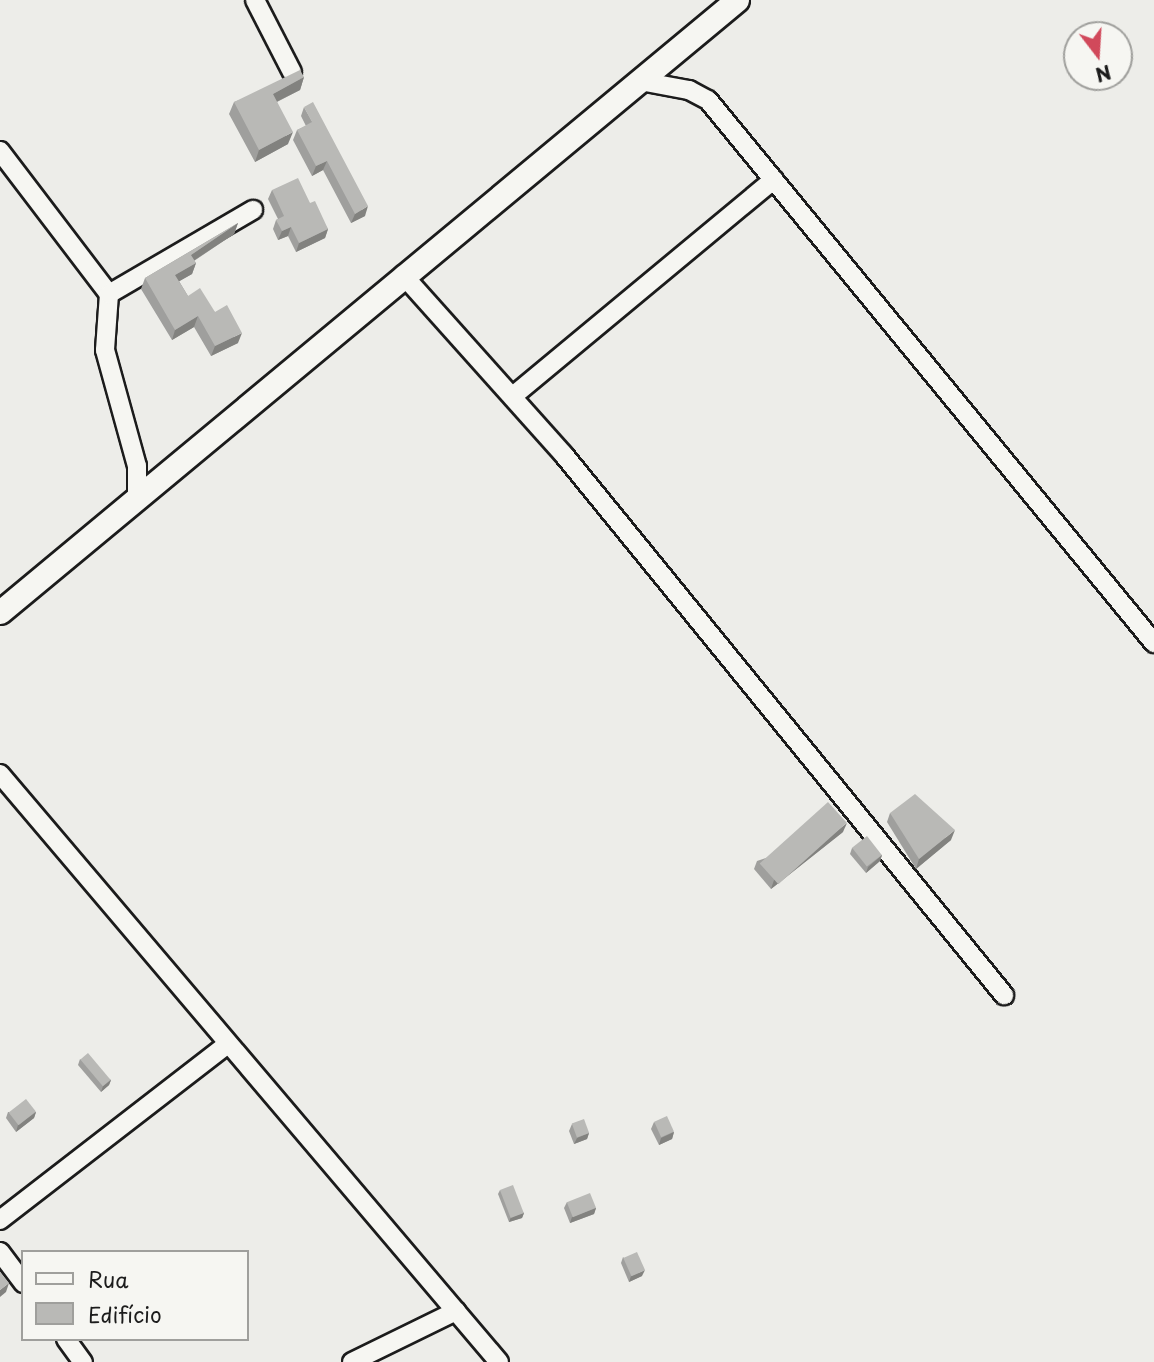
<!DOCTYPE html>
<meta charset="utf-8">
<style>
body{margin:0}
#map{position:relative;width:1154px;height:1362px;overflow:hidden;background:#edede9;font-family:"Playpen Sans",sans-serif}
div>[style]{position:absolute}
.roads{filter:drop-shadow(2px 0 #1c1c1c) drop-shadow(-2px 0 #1c1c1c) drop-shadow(0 2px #1c1c1c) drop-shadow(0 -2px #1c1c1c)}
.minor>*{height:18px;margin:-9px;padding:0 9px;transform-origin:9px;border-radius:9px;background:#f6f6f2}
.major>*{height:23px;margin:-11.5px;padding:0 11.5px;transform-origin:11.5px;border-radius:11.5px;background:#f6f6f2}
.wall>*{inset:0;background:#9f9f9d}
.shaded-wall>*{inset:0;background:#82827f}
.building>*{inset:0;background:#b9b9b6;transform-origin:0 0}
span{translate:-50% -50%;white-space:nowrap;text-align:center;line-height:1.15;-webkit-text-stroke:5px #f6f6f2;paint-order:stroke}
.legend{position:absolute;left:21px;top:1250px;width:228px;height:91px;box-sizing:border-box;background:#f6f6f2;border:2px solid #9f9f9c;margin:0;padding:9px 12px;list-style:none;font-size:21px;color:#1c1c1c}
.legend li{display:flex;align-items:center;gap:14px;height:35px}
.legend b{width:35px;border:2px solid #9f9f9c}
.north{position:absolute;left:1063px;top:21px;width:70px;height:70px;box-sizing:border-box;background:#f6f6f2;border:2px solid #9f9f9c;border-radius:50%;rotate:163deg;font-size:19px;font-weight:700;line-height:28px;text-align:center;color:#1c1c1c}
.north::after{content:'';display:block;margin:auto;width:24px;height:32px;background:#d1495b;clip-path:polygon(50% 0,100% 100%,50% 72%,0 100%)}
</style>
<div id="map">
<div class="roads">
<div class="minor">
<i style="left:255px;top:0;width:81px;rotate:62.8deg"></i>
<i style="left:640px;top:81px;width:50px;rotate:10.4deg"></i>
<i style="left:689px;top:90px;width:21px;rotate:28deg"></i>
<i style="left:708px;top:100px;width:703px;rotate:50.6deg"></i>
<i style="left:0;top:151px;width:180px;rotate:52.7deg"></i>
<i style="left:109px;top:294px;width:56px;rotate:94.1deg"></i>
<i style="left:105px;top:350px;width:120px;rotate:74.6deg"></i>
<i style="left:137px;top:466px;width:33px;rotate:90deg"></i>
<i style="left:403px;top:275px;width:241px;rotate:48.2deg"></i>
<i style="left:564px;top:455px;width:697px;rotate:50.83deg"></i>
<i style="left:109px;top:294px;width:167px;rotate:-30.3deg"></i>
<i style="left:513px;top:396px;width:339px;rotate:-39.7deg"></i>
<i style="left:0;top:774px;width:771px;rotate:49.68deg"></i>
<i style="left:0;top:1220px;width:288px;rotate:-37.7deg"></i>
<i style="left:0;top:1252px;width:39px;rotate:53deg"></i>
<i style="left:66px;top:1339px;width:29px;rotate:54deg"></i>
<i style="left:352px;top:1362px;width:116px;rotate:-26.1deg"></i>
</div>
<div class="major">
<i style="left:0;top:612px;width:958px;rotate:-39.71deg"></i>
</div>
</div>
<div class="wall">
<i style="clip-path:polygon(304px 77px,300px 90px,277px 102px,288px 144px,255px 162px,229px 114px,234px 102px)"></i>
<i style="clip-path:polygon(304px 107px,365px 216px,351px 223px,323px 170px,312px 176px,293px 140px,297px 130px,306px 126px,301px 116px)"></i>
<i style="clip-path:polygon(272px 190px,310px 203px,328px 229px,325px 238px,296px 252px,288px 236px,278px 240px,273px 229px,276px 220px,278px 219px,268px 199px)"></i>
<i style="clip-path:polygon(238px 223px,234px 234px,194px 261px,196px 263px,192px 274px,179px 281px,188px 296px,215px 312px,238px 343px,211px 356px,194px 327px,172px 340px,141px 289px,145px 278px)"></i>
<i style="clip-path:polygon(890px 813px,951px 840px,916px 869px,887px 822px)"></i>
<i style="clip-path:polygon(843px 832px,771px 889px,754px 869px,757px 861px)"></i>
<i style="clip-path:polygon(852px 848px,882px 855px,880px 861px,866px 873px,850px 854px)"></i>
<i style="clip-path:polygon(80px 1059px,111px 1080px,109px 1085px,101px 1092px,78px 1065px)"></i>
<i style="clip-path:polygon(8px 1112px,36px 1112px,34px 1118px,16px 1132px,6px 1118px)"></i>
<i style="clip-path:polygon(654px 1122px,674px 1132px,672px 1139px,659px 1145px,651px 1129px)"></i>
<i style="clip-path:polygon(572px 1124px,589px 1133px,587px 1139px,574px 1144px,569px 1131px)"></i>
<i style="clip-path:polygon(500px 1190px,524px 1213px,522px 1218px,509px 1222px,498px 1194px)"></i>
<i style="clip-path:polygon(567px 1202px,596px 1208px,594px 1214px,570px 1223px,564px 1208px)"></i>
<i style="clip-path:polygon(623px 1257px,642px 1276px,629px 1282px,621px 1263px)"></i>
</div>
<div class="shaded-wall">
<i style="clip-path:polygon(304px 77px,300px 90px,268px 106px,273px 94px)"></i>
<i style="clip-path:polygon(293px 132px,288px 144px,255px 162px,259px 150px)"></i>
<i style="clip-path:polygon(327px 161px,323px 170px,312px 176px,316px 166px)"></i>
<i style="clip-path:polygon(368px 206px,365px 216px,351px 223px,355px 214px)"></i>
<i style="clip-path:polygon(238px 223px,234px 234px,187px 265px,191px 255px)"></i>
<i style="clip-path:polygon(291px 227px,288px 236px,278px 240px,282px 231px)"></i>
<i style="clip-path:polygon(328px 229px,325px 238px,296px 252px,299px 243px)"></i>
<i style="clip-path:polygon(196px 263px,192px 274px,171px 286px,175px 275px)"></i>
<i style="clip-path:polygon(198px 316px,194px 327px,172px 340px,175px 330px)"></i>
<i style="clip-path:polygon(242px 333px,238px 343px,211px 356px,215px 346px)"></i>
<i style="clip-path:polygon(847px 823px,843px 832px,771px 889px,774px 880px)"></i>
<i style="clip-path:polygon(955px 830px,951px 840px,916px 869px,919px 859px)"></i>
<i style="clip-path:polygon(882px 855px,880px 861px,866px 873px,868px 867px)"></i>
<i style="clip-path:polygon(111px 1080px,109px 1085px,101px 1092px,103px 1086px)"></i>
<i style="clip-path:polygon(36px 1112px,34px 1118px,16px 1132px,18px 1125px)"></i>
<i style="clip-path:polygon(674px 1132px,672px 1139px,659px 1145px,661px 1138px)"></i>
<i style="clip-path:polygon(589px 1133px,587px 1139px,574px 1144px,577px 1138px)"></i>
<i style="clip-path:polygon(596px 1208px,594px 1214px,570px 1223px,572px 1217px)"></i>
<i style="clip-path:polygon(524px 1213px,522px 1218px,509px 1222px,511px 1217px)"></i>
<i style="clip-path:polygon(645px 1270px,642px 1276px,629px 1282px,631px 1276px)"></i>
<i style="clip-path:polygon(9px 1283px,6px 1292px,0 1297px,0 1290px)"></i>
</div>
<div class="building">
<i style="clip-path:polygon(300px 70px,304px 77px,273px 94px,293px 132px,259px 150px,234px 102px)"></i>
<i style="clip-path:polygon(313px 102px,368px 206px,355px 214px,327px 161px,316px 166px,297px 130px,312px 122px,304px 107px)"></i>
<i style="clip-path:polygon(298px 178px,310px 203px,315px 201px,328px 229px,299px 243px,291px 227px,282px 231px,276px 220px,284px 216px,272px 190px)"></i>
<i style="clip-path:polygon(238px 223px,191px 255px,196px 263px,175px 275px,188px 296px,200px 288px,215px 312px,227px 305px,242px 333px,215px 346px,198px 316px,175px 330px,145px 278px)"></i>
<i style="clip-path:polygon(915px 794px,955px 830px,919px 859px,890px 813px)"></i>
<i style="left:828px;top:802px;width:28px;height:92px;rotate:48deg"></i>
<i style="left:867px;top:836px;width:24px;height:19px;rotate:52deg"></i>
<i style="left:88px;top:1053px;width:35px;height:10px;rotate:50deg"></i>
<i style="left:26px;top:1099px;width:16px;height:22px;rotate:52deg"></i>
<i style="left:667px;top:1116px;width:17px;height:14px;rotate:66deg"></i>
<i style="left:584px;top:1119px;width:15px;height:13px;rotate:70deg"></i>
<i style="left:513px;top:1185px;width:30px;height:14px;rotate:69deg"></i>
<i style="left:590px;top:1193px;width:16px;height:25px;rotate:68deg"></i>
<i style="left:637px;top:1252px;width:20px;height:15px;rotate:66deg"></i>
<i style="clip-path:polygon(0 1272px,9px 1283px,0 1290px)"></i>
</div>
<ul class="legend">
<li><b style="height:9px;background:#f6f6f2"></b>Rua</li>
<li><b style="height:19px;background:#b9b9b6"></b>Edifício</li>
</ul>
<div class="north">N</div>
</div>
